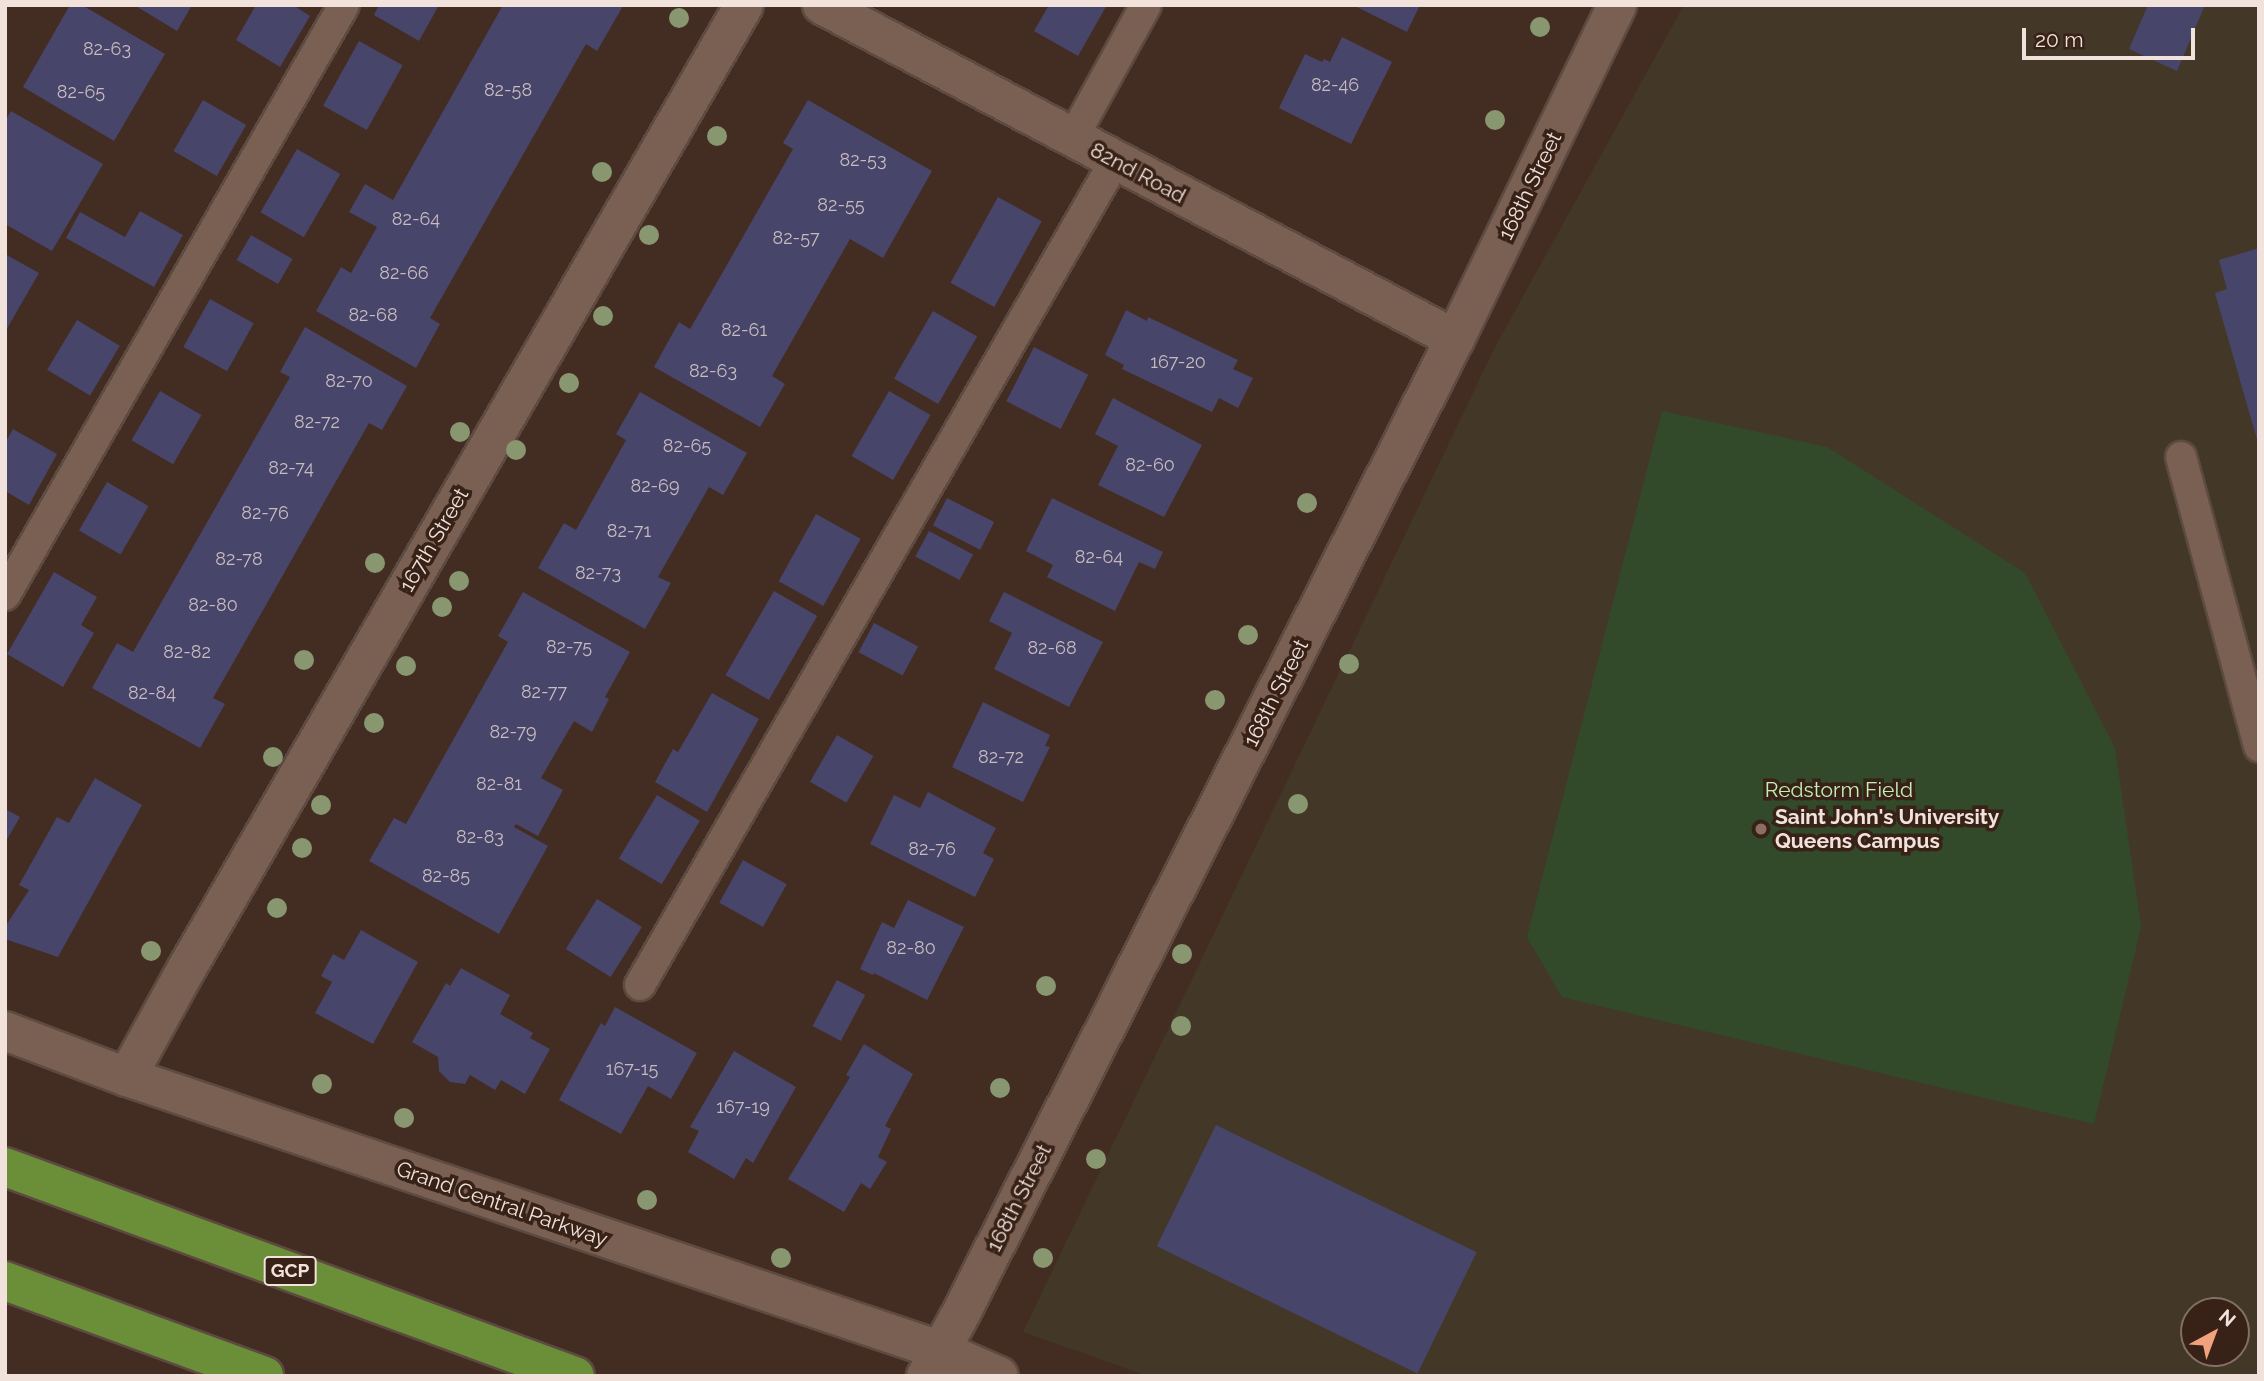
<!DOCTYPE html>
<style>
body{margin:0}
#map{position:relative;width:2264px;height:1381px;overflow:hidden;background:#432c21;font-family:Raleway,sans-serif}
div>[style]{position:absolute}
.education>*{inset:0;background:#433828}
.green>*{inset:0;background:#334a2a}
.building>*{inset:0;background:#48456a;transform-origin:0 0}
.roads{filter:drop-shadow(2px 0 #5d4a40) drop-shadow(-2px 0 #5d4a40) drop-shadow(0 2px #5d4a40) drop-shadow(0 -2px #5d4a40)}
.service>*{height:30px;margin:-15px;padding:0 15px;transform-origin:15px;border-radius:15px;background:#796053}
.minor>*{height:38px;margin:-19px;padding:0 19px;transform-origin:19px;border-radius:19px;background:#796053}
.secondary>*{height:38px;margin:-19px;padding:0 19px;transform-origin:19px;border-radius:19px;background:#796053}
.motorway>*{height:38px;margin:-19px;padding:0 19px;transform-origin:19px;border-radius:19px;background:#6b8e38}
.trees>*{width:20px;height:20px;margin:-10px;border-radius:50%;background:#899771}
.dots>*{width:19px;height:19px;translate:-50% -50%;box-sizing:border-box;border:4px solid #382217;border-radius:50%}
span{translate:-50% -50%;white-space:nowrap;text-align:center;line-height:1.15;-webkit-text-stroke:7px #382217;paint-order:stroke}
.number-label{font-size:18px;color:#c7bbbf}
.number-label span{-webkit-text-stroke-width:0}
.shield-label span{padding:2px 5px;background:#382217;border:2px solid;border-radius:5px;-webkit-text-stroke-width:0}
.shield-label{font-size:19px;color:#f1e2db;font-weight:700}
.street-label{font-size:21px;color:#f1e2db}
.park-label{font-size:21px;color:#c3efb3}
.poi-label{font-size:21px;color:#f1e2db;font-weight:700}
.left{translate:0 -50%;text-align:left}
.frame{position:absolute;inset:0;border:7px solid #f1e2db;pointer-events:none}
.north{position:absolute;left:2180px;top:1297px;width:70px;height:70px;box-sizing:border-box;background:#382217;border:2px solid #826f65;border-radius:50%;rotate:41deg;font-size:19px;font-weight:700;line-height:28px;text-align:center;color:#f1e2db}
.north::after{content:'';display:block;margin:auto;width:24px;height:32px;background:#f1a17d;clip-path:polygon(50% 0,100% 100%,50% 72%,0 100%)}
.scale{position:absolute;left:2022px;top:28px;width:173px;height:32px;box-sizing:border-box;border:4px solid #f1e2db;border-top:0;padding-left:9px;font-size:21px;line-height:24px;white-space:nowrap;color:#f1e2db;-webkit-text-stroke:5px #382217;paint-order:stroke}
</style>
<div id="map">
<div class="education">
<i style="clip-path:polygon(evenodd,1684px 5px,2259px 5px,2259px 1376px,1148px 1376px,1023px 1332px,1495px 347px,1684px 5px,2194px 1311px,2236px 1311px,2236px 1353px,2194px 1353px,2194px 1311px)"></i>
</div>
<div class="green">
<i style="clip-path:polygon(1662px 411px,1827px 447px,2025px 573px,2115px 748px,2141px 927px,2094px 1124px,1562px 997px,1527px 937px)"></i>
</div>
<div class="building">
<i style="clip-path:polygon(70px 5px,82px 5px,165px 54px,114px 141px,23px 87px)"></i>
<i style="clip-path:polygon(134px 5px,192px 5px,177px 31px)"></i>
<i style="clip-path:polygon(256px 5px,293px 5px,310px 16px,280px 67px,236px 40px)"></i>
<i style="clip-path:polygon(379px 5px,439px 5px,419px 41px,374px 15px)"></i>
<i style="clip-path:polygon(503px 5px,623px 6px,597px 51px,586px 44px,430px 318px,440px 324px,416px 368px,316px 311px,341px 267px,351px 273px,377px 227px,349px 212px,365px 184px,393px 200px)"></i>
<i style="clip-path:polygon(1049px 5px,1107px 5px,1078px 56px,1034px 31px)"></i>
<i style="clip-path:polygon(1353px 5px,1420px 5px,1407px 32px)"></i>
<i style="clip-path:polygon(2148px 5px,2205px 5px,2177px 71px,2129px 49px)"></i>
<i style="clip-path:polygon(1342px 37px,1392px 62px,1351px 144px,1279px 108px,1305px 54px,1322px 62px,1324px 59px,1330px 62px)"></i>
<i style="left:359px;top:41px;width:50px;height:74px;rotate:29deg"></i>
<i style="left:203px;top:100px;width:50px;height:59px;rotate:30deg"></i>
<i style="clip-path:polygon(808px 100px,932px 171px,883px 258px,850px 239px,772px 376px,785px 384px,760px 427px,654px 367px,679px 322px,690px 329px,716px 284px,793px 149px,783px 143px)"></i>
<i style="clip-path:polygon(11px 111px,103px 164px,52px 251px,5px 224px,5px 121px)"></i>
<i style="left:297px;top:149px;width:50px;height:73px;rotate:30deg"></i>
<i style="left:998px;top:197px;width:50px;height:98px;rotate:29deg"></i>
<i style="clip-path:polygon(140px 211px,183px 235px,154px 287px,66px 238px,80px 212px,125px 237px)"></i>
<i style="left:251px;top:235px;width:48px;height:29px;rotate:30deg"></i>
<i style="clip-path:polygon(2259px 248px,2259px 443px,2258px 443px,2215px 293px,2227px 289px,2219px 260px)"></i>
<i style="clip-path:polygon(5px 254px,39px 273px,5px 332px)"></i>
<i style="left:210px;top:299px;width:50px;height:55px;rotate:29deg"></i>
<i style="clip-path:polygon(1126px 310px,1147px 321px,1148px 317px,1238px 360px,1233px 369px,1253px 378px,1238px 408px,1219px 398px,1212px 412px,1122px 369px,1124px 365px,1105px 355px)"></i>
<i style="left:933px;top:311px;width:51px;height:78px;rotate:30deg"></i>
<i style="left:77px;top:320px;width:50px;height:58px;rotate:31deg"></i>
<i style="clip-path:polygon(305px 327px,407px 386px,382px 430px,369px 423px,266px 605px,213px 698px,225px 704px,200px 748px,92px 688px,117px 643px,133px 652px,290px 377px,280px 372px)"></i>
<i style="left:1034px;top:347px;width:61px;height:61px;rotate:27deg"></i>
<i style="left:160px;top:391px;width:48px;height:57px;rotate:30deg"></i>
<i style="left:889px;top:391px;width:48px;height:75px;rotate:30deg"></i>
<i style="clip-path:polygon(640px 392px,747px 453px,723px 495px,709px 487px,658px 577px,671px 583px,645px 629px,538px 568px,564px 523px,576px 530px,626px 440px,616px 434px)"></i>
<i style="clip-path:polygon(1113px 398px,1202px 445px,1164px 517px,1098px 485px,1118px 446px,1095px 434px)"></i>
<i style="clip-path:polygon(13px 429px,57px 454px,29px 505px,5px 491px,5px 443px)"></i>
<i style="left:107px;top:482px;width:48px;height:56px;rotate:30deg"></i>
<i style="left:947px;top:498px;width:53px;height:31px;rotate:27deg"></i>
<i style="clip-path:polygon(1052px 498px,1163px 552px,1155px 569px,1139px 562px,1115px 611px,1047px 577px,1053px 565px,1026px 551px)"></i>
<i style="left:816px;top:514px;width:51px;height:77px;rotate:29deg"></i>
<i style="left:929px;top:531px;width:50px;height:29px;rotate:28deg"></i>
<i style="clip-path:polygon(54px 572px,97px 597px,81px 625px,94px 633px,63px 687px,7px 654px)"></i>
<i style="left:774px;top:591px;width:50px;height:97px;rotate:30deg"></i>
<i style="clip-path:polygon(523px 592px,630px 652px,605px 697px,609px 699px,592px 732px,574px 721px,541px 778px,563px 790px,538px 836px,516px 824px,514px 827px,548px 846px,499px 934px,369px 861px,394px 818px,406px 824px,508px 642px,498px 636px)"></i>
<i style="clip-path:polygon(1004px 592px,1103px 642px,1069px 707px,994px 669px,1012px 633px,989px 621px)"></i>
<i style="left:874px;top:623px;width:50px;height:33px;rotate:28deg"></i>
<i style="clip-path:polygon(712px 693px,759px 719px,707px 812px,655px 782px,673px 749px,678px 752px)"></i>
<i style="clip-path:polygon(983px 702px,1050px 735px,1045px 746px,1050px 747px,1023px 802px,952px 767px)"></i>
<i style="left:837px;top:735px;width:42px;height:54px;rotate:30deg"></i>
<i style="clip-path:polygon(95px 778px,142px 805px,58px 957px,5px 939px,5px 927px,29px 890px,19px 885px,57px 817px,69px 823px)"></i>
<i style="clip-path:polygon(928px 792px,996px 828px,983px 853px,994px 859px,975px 897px,870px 844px,894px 795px,920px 808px)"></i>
<i style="left:657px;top:795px;width:50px;height:74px;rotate:31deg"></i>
<i style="clip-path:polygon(5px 809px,20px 817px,5px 843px)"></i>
<i style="left:743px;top:860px;width:50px;height:49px;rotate:29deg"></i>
<i style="left:597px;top:899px;width:53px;height:59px;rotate:32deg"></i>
<i style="clip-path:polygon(908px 900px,964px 927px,927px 1000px,874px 973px,873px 975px,860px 969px,882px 922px,894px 928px)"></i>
<i style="clip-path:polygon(361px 930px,418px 962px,373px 1044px,315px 1013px,332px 982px,321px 976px,333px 954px,344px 960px)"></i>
<i style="clip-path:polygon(461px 968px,510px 995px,500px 1014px,533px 1033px,530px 1038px,550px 1049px,525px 1094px,501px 1080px,495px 1090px,470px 1075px,465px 1084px,450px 1082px,439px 1071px,438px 1057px,412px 1042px,446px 983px,450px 986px)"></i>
<i style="left:837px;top:980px;width:32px;height:52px;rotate:28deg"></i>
<i style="clip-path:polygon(615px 1007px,697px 1053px,671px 1099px,648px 1086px,621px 1134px,559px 1100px,601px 1023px,605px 1026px)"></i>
<i style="clip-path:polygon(864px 1044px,913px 1074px,885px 1126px,891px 1129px,878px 1157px,887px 1162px,870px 1189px,861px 1183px,844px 1212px,788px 1179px,850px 1077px,846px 1075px)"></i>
<i style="clip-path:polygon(734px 1051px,796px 1087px,753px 1163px,746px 1158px,734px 1179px,688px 1152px,699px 1131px,690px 1127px)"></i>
<i style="left:1216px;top:1125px;width:290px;height:135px;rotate:26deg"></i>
</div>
<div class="roads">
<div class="service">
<i style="left:1072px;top:139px;width:153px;rotate:-61.1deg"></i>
<i style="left:2181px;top:457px;width:300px;rotate:74.9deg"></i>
<i style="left:5px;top:595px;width:680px;rotate:-60.12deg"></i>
<i style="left:640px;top:985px;width:951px;rotate:-60.04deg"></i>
</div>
<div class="minor">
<i style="left:822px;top:5px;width:716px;rotate:27.82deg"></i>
<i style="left:127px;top:1077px;width:124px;rotate:-61.2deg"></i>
<i style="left:187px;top:968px;width:1112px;rotate:-59.95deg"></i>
<i style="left:926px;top:1376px;width:65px;rotate:-60.7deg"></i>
<i style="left:958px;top:1319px;width:1099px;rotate:-63.11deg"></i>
<i style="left:1455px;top:339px;width:371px;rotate:-64.1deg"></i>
</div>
<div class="secondary">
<i style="left:5px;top:1031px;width:130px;rotate:20.7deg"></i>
<i style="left:127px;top:1077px;width:860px;rotate:18.58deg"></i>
<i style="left:942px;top:1351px;width:62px;rotate:23.7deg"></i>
</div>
<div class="motorway">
<i style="left:5px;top:1167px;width:607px;rotate:20.14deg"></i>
<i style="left:5px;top:1281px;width:276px;rotate:20.1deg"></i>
</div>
</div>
<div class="trees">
<i style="left:679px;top:18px"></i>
<i style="left:1540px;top:27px"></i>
<i style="left:1495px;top:120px"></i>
<i style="left:717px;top:136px"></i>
<i style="left:602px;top:172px"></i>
<i style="left:649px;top:235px"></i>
<i style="left:603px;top:316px"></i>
<i style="left:569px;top:383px"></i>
<i style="left:460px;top:432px"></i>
<i style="left:516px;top:450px"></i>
<i style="left:1307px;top:503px"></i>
<i style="left:375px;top:563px"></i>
<i style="left:459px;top:581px"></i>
<i style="left:442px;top:607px"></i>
<i style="left:1248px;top:635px"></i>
<i style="left:304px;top:660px"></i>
<i style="left:1349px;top:664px"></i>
<i style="left:406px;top:666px"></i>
<i style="left:1215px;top:700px"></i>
<i style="left:374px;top:723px"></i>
<i style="left:273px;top:757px"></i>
<i style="left:1298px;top:804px"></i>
<i style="left:321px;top:805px"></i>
<i style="left:302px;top:848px"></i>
<i style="left:277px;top:908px"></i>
<i style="left:151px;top:951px"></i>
<i style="left:1182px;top:954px"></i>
<i style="left:1046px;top:986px"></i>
<i style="left:1181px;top:1026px"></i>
<i style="left:322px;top:1084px"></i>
<i style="left:1000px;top:1088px"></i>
<i style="left:404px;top:1118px"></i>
<i style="left:1096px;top:1159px"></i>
<i style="left:647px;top:1200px"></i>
<i style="left:781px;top:1258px"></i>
<i style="left:1043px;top:1258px"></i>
</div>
<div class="dots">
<i style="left:1761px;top:829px;background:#8d6e63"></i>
</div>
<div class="number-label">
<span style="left:107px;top:49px">82-63</span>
<span style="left:1335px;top:85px">82-46</span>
<span style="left:508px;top:90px">82-58</span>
<span style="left:81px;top:92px">82-65</span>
<span style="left:863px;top:160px">82-53</span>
<span style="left:841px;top:205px">82-55</span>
<span style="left:416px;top:219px">82-64</span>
<span style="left:796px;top:238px">82-57</span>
<span style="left:404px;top:273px">82-66</span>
<span style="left:373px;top:315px">82-68</span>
<span style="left:744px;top:330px">82-61</span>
<span style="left:1178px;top:362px">167-20</span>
<span style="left:713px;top:371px">82-63</span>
<span style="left:349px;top:381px">82-70</span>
<span style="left:317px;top:422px">82-72</span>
<span style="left:687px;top:446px">82-65</span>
<span style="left:1150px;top:465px">82-60</span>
<span style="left:291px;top:468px">82-74</span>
<span style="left:655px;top:486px">82-69</span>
<span style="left:265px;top:513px">82-76</span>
<span style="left:629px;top:531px">82-71</span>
<span style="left:1099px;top:557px">82-64</span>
<span style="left:239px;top:559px">82-78</span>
<span style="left:598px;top:573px">82-73</span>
<span style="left:213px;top:605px">82-80</span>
<span style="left:569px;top:647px">82-75</span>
<span style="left:1052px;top:648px">82-68</span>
<span style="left:187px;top:652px">82-82</span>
<span style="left:544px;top:692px">82-77</span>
<span style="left:152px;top:693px">82-84</span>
<span style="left:513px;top:732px">82-79</span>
<span style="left:1001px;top:757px">82-72</span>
<span style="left:499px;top:784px">82-81</span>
<span style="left:480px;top:837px">82-83</span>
<span style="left:932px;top:849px">82-76</span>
<span style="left:446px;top:876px">82-85</span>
<span style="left:911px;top:948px">82-80</span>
<span style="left:632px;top:1069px">167-15</span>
<span style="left:743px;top:1107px">167-19</span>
</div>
<div class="shield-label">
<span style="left:290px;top:1271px">GCP</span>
</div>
<div class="street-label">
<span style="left:1138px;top:173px;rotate:28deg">82nd Road</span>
<span style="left:1530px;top:186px;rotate:-64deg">168th Street</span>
<span style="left:434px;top:540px;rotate:-60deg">167th Street</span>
<span style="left:1276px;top:693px;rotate:-63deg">168th Street</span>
<span style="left:1019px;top:1198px;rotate:-63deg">168th Street</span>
<span style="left:502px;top:1204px;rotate:19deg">Grand Central Parkway</span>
</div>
<div class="park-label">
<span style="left:1839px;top:790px">Redstorm Field</span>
</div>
<div class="poi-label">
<span class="left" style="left:1775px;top:829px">Saint John's University<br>Queens Campus</span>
</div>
<div class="frame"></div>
<div class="north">N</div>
<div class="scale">20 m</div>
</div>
